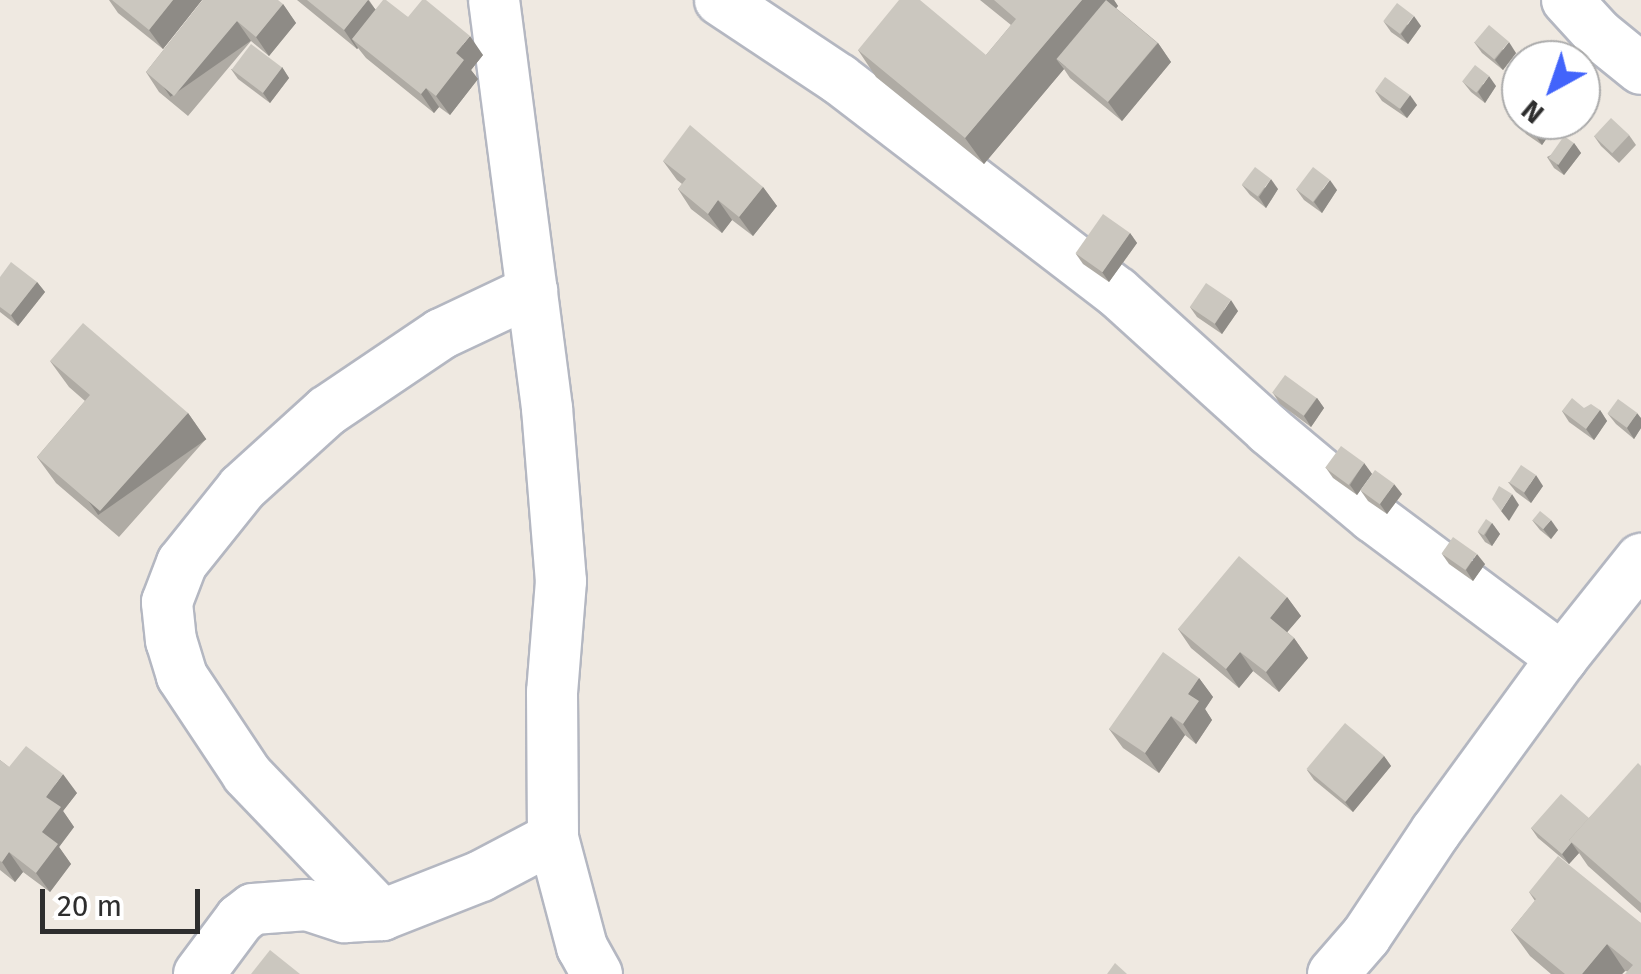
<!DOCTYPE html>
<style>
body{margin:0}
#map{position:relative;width:1641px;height:974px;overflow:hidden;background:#efe9e1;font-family:"Fira Sans",sans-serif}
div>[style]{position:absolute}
.roads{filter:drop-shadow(2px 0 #b4b7c1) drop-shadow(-2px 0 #b4b7c1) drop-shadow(0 2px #b4b7c1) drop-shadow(0 -2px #b4b7c1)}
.minor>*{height:50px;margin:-25px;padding:0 25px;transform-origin:25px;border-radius:25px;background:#fff}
.wall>*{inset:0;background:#afaba4}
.shaded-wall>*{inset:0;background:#8e8b86;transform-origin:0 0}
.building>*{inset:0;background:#cbc7bf;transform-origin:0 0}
span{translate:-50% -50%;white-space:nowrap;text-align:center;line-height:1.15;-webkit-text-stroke:8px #fff;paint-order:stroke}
.north{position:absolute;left:1501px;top:40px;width:100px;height:100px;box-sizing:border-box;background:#fff;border:2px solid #ababab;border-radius:50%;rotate:220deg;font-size:28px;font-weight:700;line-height:40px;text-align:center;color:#2e2e2e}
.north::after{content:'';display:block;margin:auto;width:35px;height:45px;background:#4264fb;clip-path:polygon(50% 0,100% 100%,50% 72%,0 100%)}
.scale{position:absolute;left:40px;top:889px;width:160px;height:45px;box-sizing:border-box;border:5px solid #2e2e2e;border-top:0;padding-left:12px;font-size:30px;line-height:35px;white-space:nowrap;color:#2e2e2e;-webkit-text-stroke:8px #fff;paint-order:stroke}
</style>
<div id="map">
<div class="roads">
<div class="minor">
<i style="left:494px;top:0;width:411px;rotate:82.6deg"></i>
<i style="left:547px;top:408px;width:174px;rotate:85.4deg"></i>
<i style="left:561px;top:581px;width:111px;rotate:94.6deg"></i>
<i style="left:552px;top:692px;width:146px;rotate:89.6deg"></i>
<i style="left:553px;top:838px;width:113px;rotate:75.1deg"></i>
<i style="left:582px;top:947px;width:31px;rotate:61deg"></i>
<i style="left:720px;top:0;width:143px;rotate:33.6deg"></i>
<i style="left:839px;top:79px;width:350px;rotate:37.5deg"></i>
<i style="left:1117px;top:292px;width:205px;rotate:42.2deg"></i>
<i style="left:1269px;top:430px;width:136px;rotate:39.9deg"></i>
<i style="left:1373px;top:517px;width:236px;rotate:36.7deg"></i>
<i style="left:1567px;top:0;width:46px;rotate:47.6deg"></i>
<i style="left:1598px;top:34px;width:55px;rotate:39.1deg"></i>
<i style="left:382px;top:915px;width:195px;rotate:-133.8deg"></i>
<i style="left:247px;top:774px;width:118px;rotate:-123.6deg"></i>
<i style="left:182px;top:676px;width:37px;rotate:-107deg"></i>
<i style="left:171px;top:641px;width:39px;rotate:-96deg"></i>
<i style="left:167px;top:602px;width:42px;rotate:-69deg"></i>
<i style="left:182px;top:563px;width:96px;rotate:-51.3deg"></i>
<i style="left:242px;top:488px;width:115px;rotate:-42.2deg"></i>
<i style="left:327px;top:411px;width:138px;rotate:-34deg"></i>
<i style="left:441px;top:334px;width:101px;rotate:-25.3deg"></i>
<i style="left:199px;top:974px;width:69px;rotate:-53.3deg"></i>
<i style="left:240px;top:919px;width:16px;rotate:-38deg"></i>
<i style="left:253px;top:909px;width:54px;rotate:-4.2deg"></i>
<i style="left:307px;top:905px;width:40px;rotate:18deg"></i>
<i style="left:345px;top:917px;width:37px;rotate:-3deg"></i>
<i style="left:382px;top:915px;width:106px;rotate:-21.5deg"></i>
<i style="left:481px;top:876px;width:81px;rotate:-27.8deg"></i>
<i style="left:1333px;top:974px;width:50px;rotate:-49deg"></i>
<i style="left:1366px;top:936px;width:126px;rotate:-56.3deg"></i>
<i style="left:1436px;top:831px;width:214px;rotate:-53.9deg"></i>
<i style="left:1562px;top:658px;width:127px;rotate:-51.4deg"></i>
</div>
</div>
<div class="wall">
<i style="clip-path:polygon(109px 0,202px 0,163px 49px,118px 13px)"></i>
<i style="clip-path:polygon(203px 0,283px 4px,296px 23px,269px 56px,251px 41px,188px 116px,159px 92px,146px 72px)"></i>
<i style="clip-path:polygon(297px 0,369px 0,375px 9px,408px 17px,483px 55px,471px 70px,478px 79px,450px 115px,439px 107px,434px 113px,366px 58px,358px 48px,357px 49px)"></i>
<i style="clip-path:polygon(980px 0,1114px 0,1118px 6px,1116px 8px,1158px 43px,1171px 62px,1122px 121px,1070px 78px,1064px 69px,984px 164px,876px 77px,858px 50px,986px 55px,1011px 25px)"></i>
<i style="clip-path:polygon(1384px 22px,1421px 26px,1408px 44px,1391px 32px)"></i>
<i style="clip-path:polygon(1474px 42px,1516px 53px,1503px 70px,1482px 53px)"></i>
<i style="clip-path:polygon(282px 67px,289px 78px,270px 103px,238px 79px,231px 69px)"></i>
<i style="clip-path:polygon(1463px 82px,1496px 86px,1485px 103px,1471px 92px)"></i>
<i style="clip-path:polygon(1375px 91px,1417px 105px,1407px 118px,1382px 101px)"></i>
<i style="clip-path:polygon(1521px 120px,1551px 120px,1555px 126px,1542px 145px,1526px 134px,1519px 123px)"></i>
<i style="clip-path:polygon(1629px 135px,1636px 145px,1619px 163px,1601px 146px,1594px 136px)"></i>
<i style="clip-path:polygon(1574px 143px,1581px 153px,1564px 175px,1554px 168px,1547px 157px)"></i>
<i style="clip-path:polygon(663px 161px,763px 187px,777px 206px,753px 236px,732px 220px,722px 233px,691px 209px,678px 189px,682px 184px,677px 180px)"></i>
<i style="clip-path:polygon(1242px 185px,1278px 189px,1266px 208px,1250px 195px)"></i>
<i style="clip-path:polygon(1296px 189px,1337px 190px,1322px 213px,1304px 200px)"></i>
<i style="clip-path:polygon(1130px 233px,1137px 243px,1109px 282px,1083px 264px,1076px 254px)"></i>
<i style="clip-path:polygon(0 277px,37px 282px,45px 292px,18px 326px,0 312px)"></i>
<i style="clip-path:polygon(1190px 307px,1238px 311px,1222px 334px,1197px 317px)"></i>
<i style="clip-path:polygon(50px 361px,188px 413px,206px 439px,119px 537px,56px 483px,37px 457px,85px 401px,69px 387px)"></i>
<i style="clip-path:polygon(1273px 393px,1317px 398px,1324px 408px,1311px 427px,1280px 404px)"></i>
<i style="clip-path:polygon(1584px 408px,1600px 410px,1607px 421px,1594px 440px,1569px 422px,1562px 411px)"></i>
<i style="clip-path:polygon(1608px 414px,1641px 418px,1641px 428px,1634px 439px,1616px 424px)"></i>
<i style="clip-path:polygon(1364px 463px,1372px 474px,1357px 495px,1333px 478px,1326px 468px)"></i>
<i style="clip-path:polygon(1508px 482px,1543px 486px,1531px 503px,1516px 492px)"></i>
<i style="clip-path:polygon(1361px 491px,1402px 494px,1387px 514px,1368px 501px)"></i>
<i style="clip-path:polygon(1532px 520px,1558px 530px,1551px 539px,1540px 530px)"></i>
<i style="clip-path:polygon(1492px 523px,1500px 534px,1492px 546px,1485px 542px,1478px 532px)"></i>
<i style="clip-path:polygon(1442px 554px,1485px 564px,1473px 581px,1449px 564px)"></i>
<i style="clip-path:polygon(1287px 597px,1301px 616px,1287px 632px,1294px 638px,1308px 658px,1279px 692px,1253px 671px,1239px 688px,1191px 648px,1178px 629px)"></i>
<i style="clip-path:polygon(1199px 678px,1213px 697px,1205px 709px,1212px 720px,1196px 744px,1185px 735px,1159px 773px,1123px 748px,1109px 729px)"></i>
<i style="clip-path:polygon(1384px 756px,1391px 766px,1353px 812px,1314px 780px,1307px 770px)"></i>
<i style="clip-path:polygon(0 760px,9px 767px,77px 793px,63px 811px,74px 827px,59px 847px,71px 864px,50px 892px,23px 872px,15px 882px,0 870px)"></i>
<i style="clip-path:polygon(1641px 766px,1641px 913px,1588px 866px,1579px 853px,1569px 864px,1538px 838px,1531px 828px,1589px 818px)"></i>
<i style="clip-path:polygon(1529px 892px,1641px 923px,1641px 974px,1625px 971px,1622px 974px,1551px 974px,1530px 956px,1511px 930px,1535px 901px)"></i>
</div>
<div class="shaded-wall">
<i style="clip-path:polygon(173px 0,202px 0,163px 49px,149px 30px)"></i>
<i style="clip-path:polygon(368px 0,382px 18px,352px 39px,358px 48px,357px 49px,344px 30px)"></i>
<i style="clip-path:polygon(1082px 0,1114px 0,1118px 6px,1066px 67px,1056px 59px,1064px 69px,984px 164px,965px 138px)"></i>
<i style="clip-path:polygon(283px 4px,296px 23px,269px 56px,256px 37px)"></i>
<i style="clip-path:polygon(1414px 16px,1421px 26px,1408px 44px,1401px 34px)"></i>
<i style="left:237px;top:21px;width:24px;height:98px;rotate:55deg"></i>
<i style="clip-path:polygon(470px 36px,483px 55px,471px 70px,478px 79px,450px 115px,436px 96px,456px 53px)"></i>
<i style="clip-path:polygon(1509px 42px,1516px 53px,1503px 70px,1495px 60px)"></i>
<i style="clip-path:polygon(1158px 43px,1171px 62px,1122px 121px,1108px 102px)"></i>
<i style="clip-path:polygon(282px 67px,289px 78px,270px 103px,263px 93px)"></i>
<i style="clip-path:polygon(1489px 76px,1496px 86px,1485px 103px,1478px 92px)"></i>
<i style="clip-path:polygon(426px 88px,439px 107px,434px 113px,421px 94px)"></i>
<i style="clip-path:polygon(1410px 95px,1417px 105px,1407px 118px,1399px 108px)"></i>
<i style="clip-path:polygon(1545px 120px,1551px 120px,1555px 126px,1542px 145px,1535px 135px)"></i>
<i style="clip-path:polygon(1574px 143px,1581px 153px,1564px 175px,1557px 165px)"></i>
<i style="clip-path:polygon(1271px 179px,1278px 189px,1266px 208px,1259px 197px)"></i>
<i style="clip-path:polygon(1330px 180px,1337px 190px,1322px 213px,1314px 202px)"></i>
<i style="clip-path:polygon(763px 187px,777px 206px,753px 236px,739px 217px)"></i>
<i style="clip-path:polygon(718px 200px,732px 220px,722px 233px,708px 214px)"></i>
<i style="clip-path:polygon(1130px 233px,1137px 243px,1109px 282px,1102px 272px)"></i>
<i style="clip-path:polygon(37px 282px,45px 292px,18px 326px,11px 315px)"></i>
<i style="clip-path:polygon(1231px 300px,1238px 311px,1222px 334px,1215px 324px)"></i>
<i style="clip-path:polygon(1317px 398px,1324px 408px,1311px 427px,1304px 416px)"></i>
<i style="clip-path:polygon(1600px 410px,1607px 421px,1594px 440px,1586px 429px)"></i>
<i style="left:188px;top:413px;width:32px;height:132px;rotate:55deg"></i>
<i style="clip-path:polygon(1637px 413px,1641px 418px,1641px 428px,1634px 439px,1627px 428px)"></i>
<i style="clip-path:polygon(1364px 463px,1372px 474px,1357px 495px,1350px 485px)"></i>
<i style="clip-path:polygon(1536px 475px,1543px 486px,1531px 503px,1524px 493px)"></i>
<i style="clip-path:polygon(1394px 484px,1402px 494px,1387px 514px,1380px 504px)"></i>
<i style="clip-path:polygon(1512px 494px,1519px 505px,1509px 521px,1501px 511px)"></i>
<i style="clip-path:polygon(1551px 520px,1558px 530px,1551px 539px,1543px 529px)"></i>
<i style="clip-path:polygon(1492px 523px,1500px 534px,1492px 546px,1485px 535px)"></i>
<i style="clip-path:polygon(1477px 554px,1485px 564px,1473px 581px,1466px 570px)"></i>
<i style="clip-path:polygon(1287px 597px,1301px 616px,1283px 637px,1270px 618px)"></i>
<i style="clip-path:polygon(1294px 638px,1308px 658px,1279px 692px,1266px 672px)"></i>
<i style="clip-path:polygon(1240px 652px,1253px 671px,1239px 688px,1226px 669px)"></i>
<i style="clip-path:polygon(1199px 678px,1213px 697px,1205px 709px,1212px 720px,1196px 744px,1183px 724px,1188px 694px)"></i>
<i style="clip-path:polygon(1171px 716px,1185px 735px,1159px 773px,1145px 753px)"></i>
<i style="clip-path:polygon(1384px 756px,1391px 766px,1353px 812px,1345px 802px)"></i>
<i style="clip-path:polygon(63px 774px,77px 793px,63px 811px,74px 827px,59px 847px,71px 864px,50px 892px,36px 873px,46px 797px)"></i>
<i style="clip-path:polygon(1571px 842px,1579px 853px,1569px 864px,1562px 854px)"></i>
<i style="clip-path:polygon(9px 852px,23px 872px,15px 882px,2px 862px)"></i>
<i style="clip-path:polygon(1607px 944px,1625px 971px,1622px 974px,1582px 974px)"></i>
</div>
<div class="building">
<i style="clip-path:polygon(112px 0,173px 0,149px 30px)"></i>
<i style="clip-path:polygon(203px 0,278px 0,283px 4px,256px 37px,237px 21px,174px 96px,146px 72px)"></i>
<i style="clip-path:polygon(307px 0,368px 0,344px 30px)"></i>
<i style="clip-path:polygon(383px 0,386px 0,408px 17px,422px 0,426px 0,470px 36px,456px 53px,464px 60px,436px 96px,426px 88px,421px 94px,352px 39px)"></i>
<i style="clip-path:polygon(899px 0,920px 0,986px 55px,1016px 19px,994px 0,1082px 0,965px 138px,858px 50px)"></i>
<i style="left:1106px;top:0;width:67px;height:77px;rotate:40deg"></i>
<i style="left:1397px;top:3px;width:21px;height:23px;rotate:37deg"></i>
<i style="left:1489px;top:25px;width:26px;height:23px;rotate:40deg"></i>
<i style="left:251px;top:44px;width:39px;height:32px;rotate:37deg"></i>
<i style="left:1475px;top:65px;width:18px;height:21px;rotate:38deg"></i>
<i style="left:1385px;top:77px;width:31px;height:17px;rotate:36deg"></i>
<i style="left:1611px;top:118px;width:25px;height:25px;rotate:43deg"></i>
<i style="clip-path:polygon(1521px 120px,1545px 120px,1535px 135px,1519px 123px)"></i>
<i style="clip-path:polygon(690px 125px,763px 187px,739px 217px,718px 200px,708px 214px,678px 189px,686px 179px,663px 161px)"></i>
<i style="left:1564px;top:136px;width:12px;height:27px;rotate:35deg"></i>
<i style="left:1255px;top:167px;width:20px;height:22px;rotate:37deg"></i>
<i style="left:1313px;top:167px;width:21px;height:28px;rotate:37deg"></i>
<i style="left:1103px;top:214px;width:33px;height:48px;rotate:35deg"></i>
<i style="clip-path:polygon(11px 262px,37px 282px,11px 315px,0 307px,0 277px)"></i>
<i style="left:1206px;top:283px;width:30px;height:29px;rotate:34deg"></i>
<i style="clip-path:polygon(83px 323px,188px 413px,100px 511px,37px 457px,90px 395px,50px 361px)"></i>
<i style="left:1285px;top:375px;width:39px;height:22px;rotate:36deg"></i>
<i style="clip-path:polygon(1572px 398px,1584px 408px,1591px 404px,1600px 410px,1586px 429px,1562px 411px)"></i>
<i style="left:1618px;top:399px;width:24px;height:18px;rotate:36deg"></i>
<i style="left:1341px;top:446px;width:29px;height:27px;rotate:36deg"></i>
<i style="left:1521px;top:465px;width:18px;height:21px;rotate:34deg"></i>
<i style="left:1375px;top:470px;width:24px;height:25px;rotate:36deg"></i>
<i style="clip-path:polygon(1499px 486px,1512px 494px,1501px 511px,1492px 499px)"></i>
<i style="left:1540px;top:511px;width:14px;height:12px;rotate:39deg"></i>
<i style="left:1486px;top:519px;width:7px;height:15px;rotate:34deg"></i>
<i style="left:1453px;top:537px;width:29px;height:20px;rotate:35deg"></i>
<i style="clip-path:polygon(1239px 556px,1287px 597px,1270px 618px,1294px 638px,1266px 672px,1240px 652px,1226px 669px,1178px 629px)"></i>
<i style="clip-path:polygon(1163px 652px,1199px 678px,1188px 694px,1199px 701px,1183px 724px,1171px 716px,1145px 753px,1109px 729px)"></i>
<i style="left:1345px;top:723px;width:51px;height:60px;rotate:40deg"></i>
<i style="clip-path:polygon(26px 746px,63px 774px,46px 797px,61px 807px,42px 832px,58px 844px,36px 873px,9px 852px,2px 862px,0 861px,0 760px,9px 767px)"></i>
<i style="clip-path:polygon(1638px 763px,1641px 766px,1641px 903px,1569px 840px)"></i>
<i style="clip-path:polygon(1561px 794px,1589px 818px,1569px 840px,1572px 842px,1562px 854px,1531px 828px)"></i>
<i style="clip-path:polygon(1558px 856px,1641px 923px,1641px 974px,1625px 974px,1633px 965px,1607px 944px,1582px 974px,1565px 974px,1511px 930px,1536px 899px,1529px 892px)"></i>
<i style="clip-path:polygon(270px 950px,300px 974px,251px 974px)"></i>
<i style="clip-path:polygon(1115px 963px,1127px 974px,1107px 974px)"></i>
</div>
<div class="north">N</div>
<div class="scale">20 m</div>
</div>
